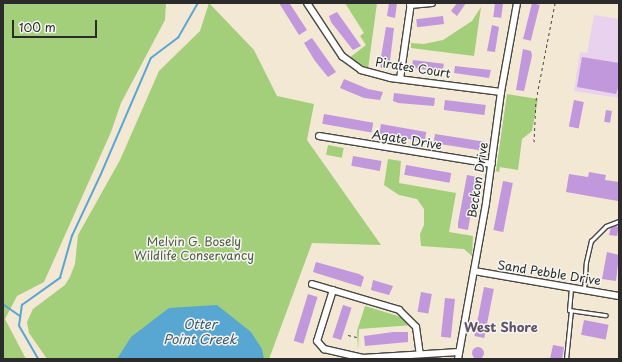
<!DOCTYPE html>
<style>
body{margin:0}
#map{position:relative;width:622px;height:362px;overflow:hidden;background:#f2e8d3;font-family:"Playpen Sans",sans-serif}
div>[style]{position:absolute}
.built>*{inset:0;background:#e9d2ed}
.green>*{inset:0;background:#a3ce7a;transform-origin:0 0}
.water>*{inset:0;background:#58a6d2}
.stream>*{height:1.5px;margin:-0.75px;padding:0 0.75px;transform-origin:0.75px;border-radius:0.75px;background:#58a6d2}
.building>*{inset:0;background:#c198db;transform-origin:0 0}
.round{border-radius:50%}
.path>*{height:1px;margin-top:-0.5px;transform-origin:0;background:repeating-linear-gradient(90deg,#494744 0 3px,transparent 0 6px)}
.roads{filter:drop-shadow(1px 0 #494744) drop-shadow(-1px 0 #494744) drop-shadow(0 1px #494744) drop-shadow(0 -1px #494744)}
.lane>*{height:3px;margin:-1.5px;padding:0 1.5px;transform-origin:1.5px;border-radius:1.5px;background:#fff}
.street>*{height:6px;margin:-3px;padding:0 3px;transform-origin:3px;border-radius:3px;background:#fff}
span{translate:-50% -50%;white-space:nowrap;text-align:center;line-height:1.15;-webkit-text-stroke:3px #f6f6f2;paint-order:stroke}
.street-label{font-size:12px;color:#2b2b2b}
.park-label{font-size:12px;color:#4f5c43}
.water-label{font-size:13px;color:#3d5c6e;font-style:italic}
.neighbourhood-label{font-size:13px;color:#605169;font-weight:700}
.frame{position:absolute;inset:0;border:4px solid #2b2b2b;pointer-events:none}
.scale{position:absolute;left:12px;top:20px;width:85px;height:18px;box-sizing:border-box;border:2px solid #2b2b2b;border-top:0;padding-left:5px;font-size:12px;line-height:14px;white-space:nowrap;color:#2b2b2b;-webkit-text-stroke:3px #f6f6f2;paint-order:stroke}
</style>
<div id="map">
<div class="built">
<i style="clip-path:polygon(594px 15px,619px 19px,619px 98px,574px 91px,580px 52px,587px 53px)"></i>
</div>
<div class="green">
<i style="clip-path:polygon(3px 3px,166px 3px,165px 20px,121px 103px,111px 132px,44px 282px,17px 296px,5px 319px,26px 359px,3px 359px)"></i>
<i style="clip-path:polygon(209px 3px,254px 50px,277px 96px,314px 104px,307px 140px,381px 245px,312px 243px,269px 359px,47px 359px,29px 333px,27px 322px,33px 309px,65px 285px,70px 277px,75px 264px,78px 235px,120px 160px,159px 71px,200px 31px)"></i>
<i style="clip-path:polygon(345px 3px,377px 3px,368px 69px,349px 58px,366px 45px,360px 36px,364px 33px)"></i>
<i style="clip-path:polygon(481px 7px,474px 56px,411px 48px,411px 43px,424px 44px,443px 40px,472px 21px)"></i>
<i style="clip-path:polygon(507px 94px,538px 99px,532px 131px,522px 139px,518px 170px,500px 167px,499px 172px,496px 171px)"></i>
<i style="left:328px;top:145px;width:16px;height:10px;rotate:11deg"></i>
<i style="clip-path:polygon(388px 159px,401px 161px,399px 183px,456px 193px,449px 232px,473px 236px,472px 256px,464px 249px,421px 246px,420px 234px,424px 225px,424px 209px,417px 199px,399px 195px,384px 185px)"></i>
<i style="clip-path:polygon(365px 306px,401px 317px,413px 325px,359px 329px,358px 350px,357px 331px)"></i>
</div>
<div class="water">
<i style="clip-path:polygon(217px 305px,251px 332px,262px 349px,264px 359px,117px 359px,131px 337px,169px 308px)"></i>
</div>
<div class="stream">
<i style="left:3px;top:304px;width:21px;rotate:35deg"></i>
<i style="left:38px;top:359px;width:38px;rotate:-120deg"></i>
<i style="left:19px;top:326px;width:21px;rotate:-82deg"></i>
<i style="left:22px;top:305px;width:47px;rotate:-35.4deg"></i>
<i style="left:60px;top:278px;width:44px;rotate:-74.1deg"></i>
<i style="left:72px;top:236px;width:68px;rotate:-64.9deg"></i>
<i style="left:101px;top:174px;width:126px;rotate:-66.7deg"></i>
<i style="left:151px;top:58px;width:34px;rotate:-37deg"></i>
<i style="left:178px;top:38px;width:40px;rotate:-60.3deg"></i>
</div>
<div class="building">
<i style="clip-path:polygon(279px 3px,292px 3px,290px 4px,307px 30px,299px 35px)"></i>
<i style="clip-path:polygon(389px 3px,397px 3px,395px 18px,387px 16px)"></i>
<i style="clip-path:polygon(457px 3px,466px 3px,457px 16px,451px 11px)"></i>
<i style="left:495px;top:3px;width:8px;height:14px;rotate:7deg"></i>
<i style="left:532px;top:3px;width:8px;height:37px;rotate:14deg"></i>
<i style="clip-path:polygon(337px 12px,361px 46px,353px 50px,331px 22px,329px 16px)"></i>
<i style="left:443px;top:16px;width:8px;height:27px;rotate:83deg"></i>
<i style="clip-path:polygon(492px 25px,499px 27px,495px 52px,487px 51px)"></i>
<i style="clip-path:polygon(386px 27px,394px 28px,389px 69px,381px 68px,380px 63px)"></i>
<i style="clip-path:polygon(312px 38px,336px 72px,328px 77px,315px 61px,304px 43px)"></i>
<i style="clip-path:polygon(523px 49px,531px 51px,532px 56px,524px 91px,516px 90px)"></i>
<i style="clip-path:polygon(582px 57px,619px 63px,619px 85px,616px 94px,577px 87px)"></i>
<i style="left:413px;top:60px;width:31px;height:8px;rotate:7deg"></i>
<i style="clip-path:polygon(455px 66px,491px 70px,489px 78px,454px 73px)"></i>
<i style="clip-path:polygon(344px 79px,368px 89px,383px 92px,380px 100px,364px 98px,340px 88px)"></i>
<i style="clip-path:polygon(394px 93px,435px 98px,434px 106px,398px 103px,393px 101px)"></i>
<i style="left:445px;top:100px;width:41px;height:10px;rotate:7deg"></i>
<i style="left:574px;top:100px;width:10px;height:27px;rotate:11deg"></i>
<i style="left:606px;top:110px;width:6px;height:12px;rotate:9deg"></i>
<i style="left:324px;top:114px;width:50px;height:10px;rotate:10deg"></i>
<i style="left:381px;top:124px;width:46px;height:10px;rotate:10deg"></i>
<i style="left:435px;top:134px;width:50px;height:9px;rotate:9deg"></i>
<i style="left:353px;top:156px;width:29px;height:10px;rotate:10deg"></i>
<i style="left:406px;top:165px;width:46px;height:10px;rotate:10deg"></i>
<i style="clip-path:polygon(589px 172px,606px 175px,605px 180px,619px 182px,618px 201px,566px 192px,569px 174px,588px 177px)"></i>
<i style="clip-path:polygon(467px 175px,477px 177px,468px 230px,458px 228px,458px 223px)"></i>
<i style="left:503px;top:181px;width:10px;height:50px;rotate:11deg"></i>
<i style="clip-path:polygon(616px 226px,619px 227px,617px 236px,609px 235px,611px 227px)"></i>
<i style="clip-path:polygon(607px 252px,619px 255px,616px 281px,602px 279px)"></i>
<i style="clip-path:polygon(316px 262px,359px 274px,364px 277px,361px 287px,313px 272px)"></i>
<i style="clip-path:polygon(373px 280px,393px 286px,389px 295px,371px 290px)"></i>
<i style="left:484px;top:287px;width:10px;height:50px;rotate:11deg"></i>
<i style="left:421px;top:292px;width:11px;height:20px;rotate:10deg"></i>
<i style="left:308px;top:294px;width:10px;height:49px;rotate:17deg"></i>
<i style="left:445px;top:298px;width:10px;height:39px;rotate:6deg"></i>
<i style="left:343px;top:305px;width:9px;height:34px;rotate:18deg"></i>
<i style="left:584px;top:320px;width:25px;height:15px;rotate:11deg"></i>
<i style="clip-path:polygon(393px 332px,408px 332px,408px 342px,365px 346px,364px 336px)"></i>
<i style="clip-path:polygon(553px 345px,564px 347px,562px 359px,550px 359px)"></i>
<i class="round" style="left:472px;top:347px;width:12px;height:12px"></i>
</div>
<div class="path">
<i style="left:534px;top:142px;width:42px;rotate:-87.3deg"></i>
<i style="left:536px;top:100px;width:99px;rotate:-78.9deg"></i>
<i style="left:348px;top:335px;width:9px;rotate:13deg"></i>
</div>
<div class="roads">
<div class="lane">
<i style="left:571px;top:288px;width:22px;rotate:95deg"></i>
<i style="left:569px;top:310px;width:37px;rotate:8deg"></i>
<i style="left:584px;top:289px;width:27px;rotate:-86deg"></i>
<i style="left:586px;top:262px;width:22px;rotate:-77deg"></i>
<i style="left:591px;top:241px;width:21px;rotate:-45deg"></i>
<i style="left:606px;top:226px;width:14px;rotate:-21deg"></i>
<i style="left:566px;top:359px;width:49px;rotate:-84.2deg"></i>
</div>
<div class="street">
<i style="left:307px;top:3px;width:64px;rotate:56.6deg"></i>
<i style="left:342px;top:56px;width:24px;rotate:36deg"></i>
<i style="left:361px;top:70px;width:30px;rotate:15deg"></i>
<i style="left:390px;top:78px;width:112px;rotate:7.2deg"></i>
<i style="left:410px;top:5px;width:22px;rotate:-5deg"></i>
<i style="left:400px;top:79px;width:77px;rotate:-81.8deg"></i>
<i style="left:319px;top:136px;width:175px;rotate:9.2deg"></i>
<i style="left:474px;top:271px;width:147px;rotate:9.8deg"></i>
<i style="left:312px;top:284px;width:91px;rotate:16.6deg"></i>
<i style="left:399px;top:310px;width:24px;rotate:45deg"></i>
<i style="left:416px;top:327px;width:27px;rotate:82deg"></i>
<i style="left:333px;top:290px;width:53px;rotate:107.4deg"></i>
<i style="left:317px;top:341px;width:11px;rotate:49deg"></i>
<i style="left:324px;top:349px;width:39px;rotate:13deg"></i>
<i style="left:362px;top:358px;width:97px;rotate:-3.5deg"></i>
<i style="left:458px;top:359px;width:158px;rotate:-79.8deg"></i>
<i style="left:486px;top:203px;width:112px;rotate:-82.3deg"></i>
<i style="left:501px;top:92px;width:90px;rotate:-79.8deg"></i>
</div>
</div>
<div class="street-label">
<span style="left:413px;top:68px;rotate:9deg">Pirates Court</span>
<span style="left:407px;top:140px;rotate:9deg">Agate Drive</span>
<span style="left:478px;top:180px;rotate:-81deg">Beckon Drive</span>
<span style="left:549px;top:273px;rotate:9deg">Sand Pebble Drive</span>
</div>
<div class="park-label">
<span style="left:194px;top:249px">Melvin G. Bosely<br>Wildlife Conservancy</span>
</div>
<div class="water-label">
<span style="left:200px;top:332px">Otter<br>Point Creek</span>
</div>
<div class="neighbourhood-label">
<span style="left:501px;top:327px">West Shore</span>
</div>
<div class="frame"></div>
<div class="scale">100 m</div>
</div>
